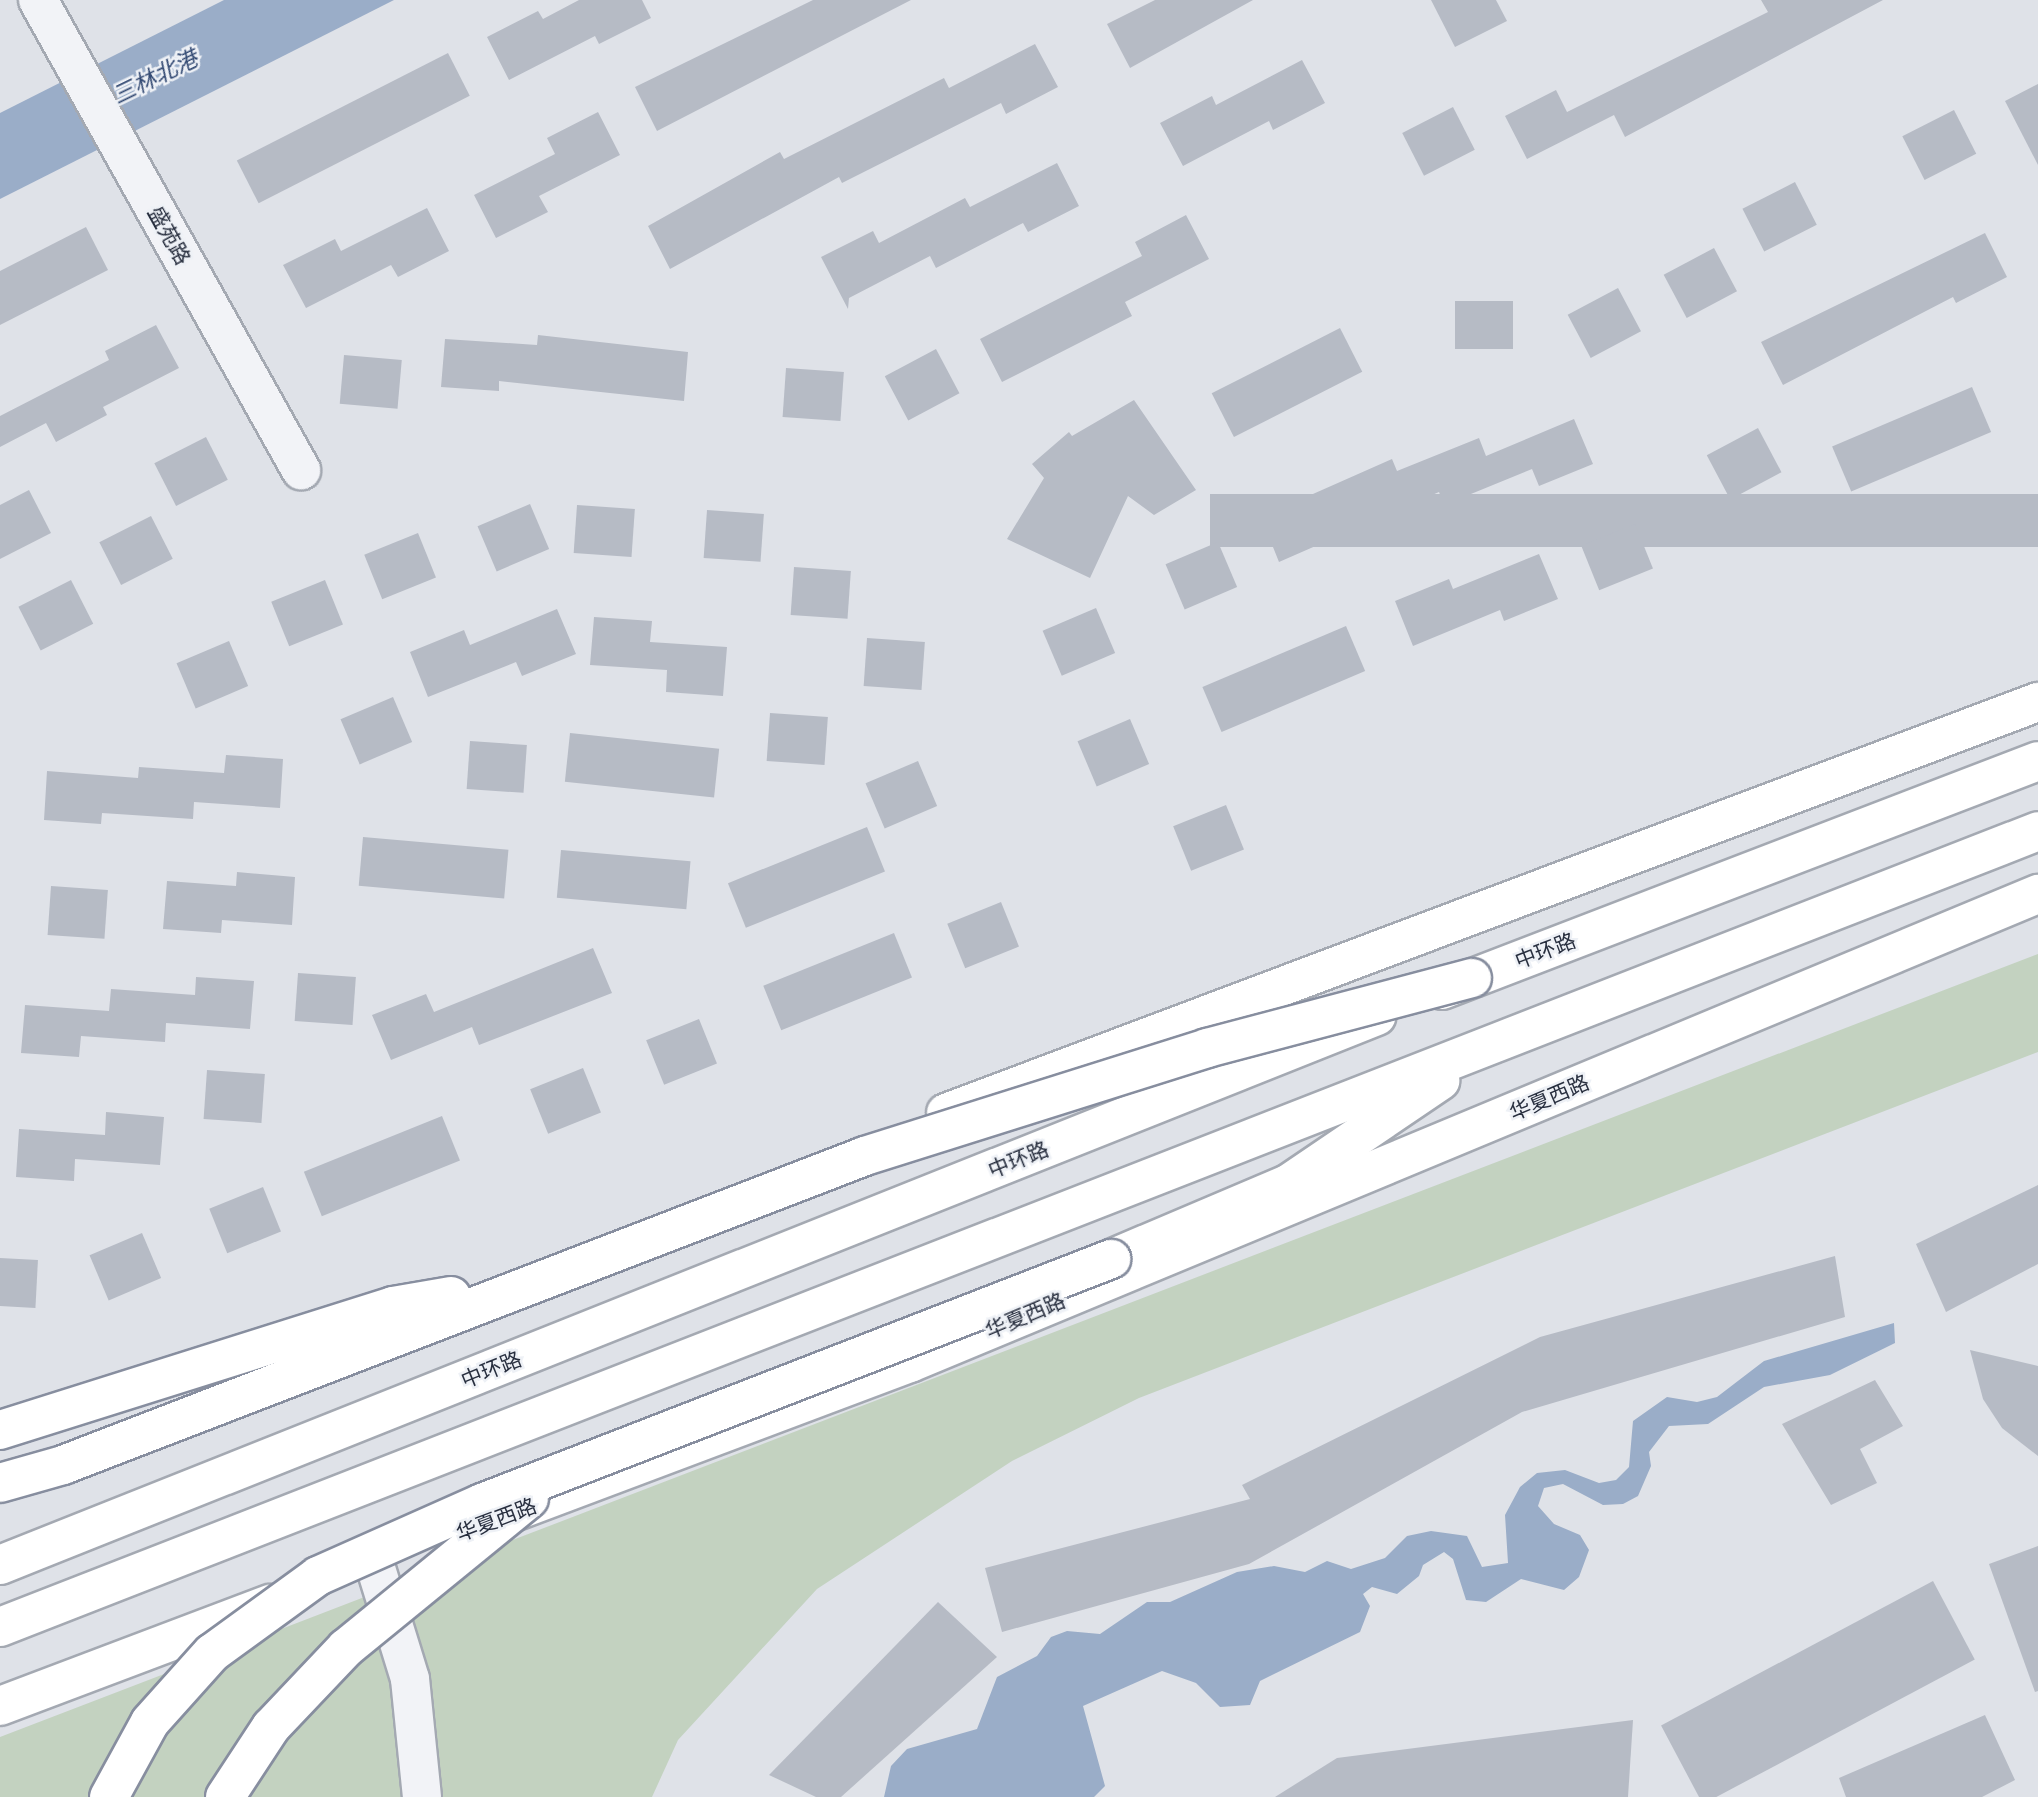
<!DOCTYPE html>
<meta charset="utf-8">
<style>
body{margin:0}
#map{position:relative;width:2038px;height:1797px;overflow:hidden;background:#dfe2e8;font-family:"Titillium Web","Noto Sans SC",sans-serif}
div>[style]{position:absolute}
.green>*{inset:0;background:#c3d2c0}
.water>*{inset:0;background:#9aadc8}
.building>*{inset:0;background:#b6bbc5;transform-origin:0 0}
.roads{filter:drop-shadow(2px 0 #a4a9b2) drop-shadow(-2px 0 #a4a9b2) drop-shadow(0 2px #a4a9b2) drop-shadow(0 -2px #a4a9b2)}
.minor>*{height:38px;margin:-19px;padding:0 19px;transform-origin:19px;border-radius:19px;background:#f2f3f7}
.major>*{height:38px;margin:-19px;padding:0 19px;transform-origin:19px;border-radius:19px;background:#fff}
.highway>*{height:38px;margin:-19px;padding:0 19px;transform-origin:19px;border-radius:19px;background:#fff}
.bridges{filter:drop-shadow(2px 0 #878e9f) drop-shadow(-2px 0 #878e9f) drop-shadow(0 2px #878e9f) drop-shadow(0 -2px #878e9f)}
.highway-bridge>*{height:38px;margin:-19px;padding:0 19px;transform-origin:19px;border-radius:19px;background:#fff}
span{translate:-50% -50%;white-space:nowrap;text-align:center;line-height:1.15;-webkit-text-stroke:5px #eef1f6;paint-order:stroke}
.street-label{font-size:21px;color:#282f3f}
.water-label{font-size:23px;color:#334a73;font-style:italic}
</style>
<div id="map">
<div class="green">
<i style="clip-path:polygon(2038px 954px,2038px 1052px,1139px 1398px,1012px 1461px,817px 1589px,678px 1740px,652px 1797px,0 1797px,0 1737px)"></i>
</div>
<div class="water">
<i style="clip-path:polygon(224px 0,394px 0,0 199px,0 113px)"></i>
<i style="clip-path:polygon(1894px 1323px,1895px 1343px,1830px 1375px,1764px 1387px,1708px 1424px,1669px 1426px,1649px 1452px,1651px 1466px,1638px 1496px,1623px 1504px,1603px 1505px,1563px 1484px,1544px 1488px,1538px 1506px,1554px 1524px,1580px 1535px,1589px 1550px,1579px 1577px,1564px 1590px,1521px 1579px,1486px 1602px,1466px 1600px,1453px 1559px,1444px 1552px,1423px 1565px,1419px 1576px,1397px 1594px,1372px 1587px,1363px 1594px,1370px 1606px,1360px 1632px,1260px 1681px,1250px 1705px,1220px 1707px,1196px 1683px,1162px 1671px,1083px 1706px,1105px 1786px,1094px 1797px,884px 1797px,891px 1766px,907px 1749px,977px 1729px,997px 1677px,1037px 1656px,1051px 1637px,1067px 1631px,1100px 1634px,1147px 1602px,1170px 1602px,1237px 1572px,1274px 1566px,1305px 1572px,1327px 1561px,1351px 1569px,1385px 1558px,1407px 1536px,1431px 1531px,1467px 1536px,1482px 1567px,1508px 1563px,1505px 1515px,1520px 1487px,1537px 1473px,1565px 1470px,1599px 1483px,1616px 1480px,1629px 1467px,1633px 1421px,1667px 1397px,1697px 1402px,1717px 1397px,1764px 1361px)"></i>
</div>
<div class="building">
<i style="clip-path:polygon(579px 0,642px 0,651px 18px,599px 44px,595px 36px,509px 80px,487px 37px,538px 11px,543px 19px)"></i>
<i style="clip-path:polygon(813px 0,911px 0,657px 131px,635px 87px)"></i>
<i style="clip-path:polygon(1155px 0,1253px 0,1130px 68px,1107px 24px)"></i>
<i style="clip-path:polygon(1431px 0,1496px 0,1507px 21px,1455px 47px)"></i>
<i style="clip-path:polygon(1761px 0,1883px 0,1625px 137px,1614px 115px,1527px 159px,1505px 116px,1556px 90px,1567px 112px,1768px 12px)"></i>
<i style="clip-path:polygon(1035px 44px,1058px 87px,1006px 114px,1001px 103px,842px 183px,839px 177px,670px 269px,648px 226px,780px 152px,784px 159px,944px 78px,949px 88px)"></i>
<i style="left:448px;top:53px;width:48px;height:237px;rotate:63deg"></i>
<i style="clip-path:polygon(1302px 60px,1325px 103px,1273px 130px,1269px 121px,1183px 166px,1160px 123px,1212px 96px,1216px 105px)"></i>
<i style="clip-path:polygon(2038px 84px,2038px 165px,2005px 101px)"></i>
<i style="left:1453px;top:107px;width:48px;height:57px;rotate:63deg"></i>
<i style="left:1954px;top:110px;width:49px;height:58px;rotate:63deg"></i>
<i style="clip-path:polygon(598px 112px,620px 155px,539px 196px,548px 212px,496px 238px,474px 195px,555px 154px,547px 138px)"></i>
<i style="clip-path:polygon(1057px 163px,1079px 206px,1028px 232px,1023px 223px,936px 268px,930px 256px,849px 298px,848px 309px,821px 257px,873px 231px,879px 243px,965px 198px,970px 207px)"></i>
<i style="left:1795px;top:182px;width:48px;height:59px;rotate:63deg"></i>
<i style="clip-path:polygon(427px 208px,449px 251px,398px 277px,391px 265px,306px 308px,283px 265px,335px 239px,341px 251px)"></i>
<i style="clip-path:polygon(1186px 215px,1209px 259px,1125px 302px,1132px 316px,1002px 382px,980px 339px,1142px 256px,1135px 242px)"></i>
<i style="clip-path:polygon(86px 227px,108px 270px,0 325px,0 271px)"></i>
<i style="clip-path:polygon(1985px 233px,2007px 277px,1956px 303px,1953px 297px,1783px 385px,1761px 342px)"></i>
<i style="left:1714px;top:248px;width:49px;height:57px;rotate:62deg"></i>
<i style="left:1618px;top:288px;width:49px;height:57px;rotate:62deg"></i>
<i style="left:1455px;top:301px;width:58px;height:48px"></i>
<i style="clip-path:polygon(156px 325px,179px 368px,103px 407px,107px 415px,56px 442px,46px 423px,0 447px,0 416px,109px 360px,105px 351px)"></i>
<i style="left:1340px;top:328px;width:49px;height:144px;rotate:63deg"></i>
<i style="clip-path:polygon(538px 335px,688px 352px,684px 401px,499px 381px,499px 391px,441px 387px,445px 339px,537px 345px)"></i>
<i style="left:936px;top:349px;width:50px;height:58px;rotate:62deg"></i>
<i style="left:344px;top:355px;width:58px;height:49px;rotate:5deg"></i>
<i style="left:786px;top:368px;width:58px;height:49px;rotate:4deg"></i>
<i style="left:1972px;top:387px;width:49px;height:152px;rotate:67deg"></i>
<i style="clip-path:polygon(1134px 400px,1196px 490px,1154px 515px,1128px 496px,1090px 578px,1007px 539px,1044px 478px,1032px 464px,1069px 432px,1072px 436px)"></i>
<i style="clip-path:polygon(1574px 419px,1593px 464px,1539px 486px,1532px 469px,1444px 505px,1439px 492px,1279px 562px,1261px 517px,1392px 459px,1397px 471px,1479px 438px,1486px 456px)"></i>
<i style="left:1758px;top:428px;width:50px;height:58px;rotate:62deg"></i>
<i style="left:206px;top:437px;width:48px;height:58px;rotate:63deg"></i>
<i style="clip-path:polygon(29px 490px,51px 533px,0 559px,0 505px)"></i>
<i style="left:2038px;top:494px;width:53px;height:828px;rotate:90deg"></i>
<i style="left:530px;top:504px;width:49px;height:57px;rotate:67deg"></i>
<i style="left:577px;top:505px;width:58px;height:48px;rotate:4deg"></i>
<i style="left:707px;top:510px;width:57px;height:48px;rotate:4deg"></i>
<i style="left:151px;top:516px;width:48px;height:58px;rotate:63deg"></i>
<i style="left:1635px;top:524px;width:48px;height:58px;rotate:68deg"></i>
<i style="left:418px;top:533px;width:48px;height:58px;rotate:68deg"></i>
<i style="left:1218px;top:542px;width:49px;height:57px;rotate:67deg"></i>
<i style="clip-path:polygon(1539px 554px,1558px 599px,1504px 621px,1500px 610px,1413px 646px,1395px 601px,1449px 579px,1453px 589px)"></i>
<i style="left:794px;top:567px;width:57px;height:48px;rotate:4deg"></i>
<i style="left:71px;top:580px;width:49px;height:59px;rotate:63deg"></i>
<i style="left:325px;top:580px;width:48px;height:58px;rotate:68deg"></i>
<i style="left:1096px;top:608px;width:49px;height:58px;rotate:67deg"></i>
<i style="clip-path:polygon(557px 609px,576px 654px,522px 676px,516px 662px,428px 697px,410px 652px,464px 630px,470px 645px)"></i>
<i style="clip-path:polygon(594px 617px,652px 621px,650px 642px,727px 647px,723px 696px,666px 692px,667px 670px,590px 665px)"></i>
<i style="left:1346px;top:626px;width:49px;height:156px;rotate:67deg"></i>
<i style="left:867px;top:638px;width:58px;height:48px;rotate:4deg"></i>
<i style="left:229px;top:641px;width:49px;height:57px;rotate:67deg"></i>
<i style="left:393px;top:697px;width:49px;height:57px;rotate:67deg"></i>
<i style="left:770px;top:713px;width:58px;height:48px;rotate:4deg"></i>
<i style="left:1130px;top:719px;width:49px;height:57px;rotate:67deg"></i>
<i style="left:570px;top:733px;width:150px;height:49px;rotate:6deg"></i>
<i style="left:470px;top:741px;width:57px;height:48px;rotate:4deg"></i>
<i style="clip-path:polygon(226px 755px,283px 759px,280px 808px,194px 802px,193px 819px,102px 813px,101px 824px,44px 820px,47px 771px,138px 778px,139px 767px,224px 773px)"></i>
<i style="left:918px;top:761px;width:49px;height:57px;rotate:67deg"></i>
<i style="left:1226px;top:805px;width:48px;height:57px;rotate:68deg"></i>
<i style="left:867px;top:827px;width:48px;height:150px;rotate:68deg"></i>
<i style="left:363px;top:837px;width:146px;height:49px;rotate:5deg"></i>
<i style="left:561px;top:850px;width:130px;height:48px;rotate:5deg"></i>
<i style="clip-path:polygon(237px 872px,295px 877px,292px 925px,222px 920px,221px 933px,163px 929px,167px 881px,236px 886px)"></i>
<i style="left:51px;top:886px;width:57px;height:49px;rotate:4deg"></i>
<i style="left:1001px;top:902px;width:48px;height:58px;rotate:68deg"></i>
<i style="left:894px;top:933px;width:48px;height:141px;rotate:68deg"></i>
<i style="clip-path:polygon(593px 948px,612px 993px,479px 1045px,472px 1027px,391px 1060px,372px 1015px,426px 994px,434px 1012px)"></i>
<i style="left:298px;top:973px;width:58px;height:48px;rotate:4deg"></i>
<i style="clip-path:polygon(196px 977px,254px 981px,250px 1029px,166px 1023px,165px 1042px,81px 1036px,79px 1057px,21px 1053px,25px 1005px,109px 1011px,111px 989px,195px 995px)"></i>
<i style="left:699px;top:1019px;width:48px;height:57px;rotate:68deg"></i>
<i style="left:583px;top:1068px;width:48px;height:57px;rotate:68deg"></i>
<i style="left:207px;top:1070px;width:58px;height:49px;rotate:4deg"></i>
<i style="clip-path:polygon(106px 1112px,164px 1117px,160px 1165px,75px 1159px,74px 1181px,16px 1177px,19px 1129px,105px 1135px)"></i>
<i style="left:442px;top:1116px;width:48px;height:149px;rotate:68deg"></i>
<i style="clip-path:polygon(2038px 1185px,2038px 1264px,1946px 1312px,1916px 1244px)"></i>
<i style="left:263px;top:1187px;width:48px;height:58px;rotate:68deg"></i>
<i style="left:142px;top:1233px;width:49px;height:57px;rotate:67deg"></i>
<i style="clip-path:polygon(1835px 1256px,1845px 1317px,1522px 1412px,1249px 1564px,1002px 1632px,985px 1568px,1250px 1499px,1242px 1485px,1540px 1337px)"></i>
<i style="left:0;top:1258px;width:38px;height:48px;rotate:3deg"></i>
<i style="clip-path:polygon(1970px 1350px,2038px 1366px,2038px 1456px,2002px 1428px,1983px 1399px)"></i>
<i style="clip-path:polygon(1875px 1380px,1903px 1426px,1860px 1449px,1877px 1483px,1831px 1505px,1782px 1424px)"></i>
<i style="clip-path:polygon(2038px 1546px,2038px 1691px,2035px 1692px,1989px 1564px)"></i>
<i style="left:1933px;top:1581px;width:89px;height:308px;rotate:62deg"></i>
<i style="clip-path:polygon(938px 1602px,997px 1657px,841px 1797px,816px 1797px,769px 1775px)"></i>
<i style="clip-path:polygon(1985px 1715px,2015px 1780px,1982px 1797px,1846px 1797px,1839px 1778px)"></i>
<i style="clip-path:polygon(1633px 1720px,1628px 1797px,1275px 1797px,1337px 1758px)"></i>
</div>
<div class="roads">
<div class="minor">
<i style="left:38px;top:0;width:539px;rotate:60.77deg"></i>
<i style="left:375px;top:1565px;width:119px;rotate:72.9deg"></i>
<i style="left:410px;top:1679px;width:119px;rotate:84.2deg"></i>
</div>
<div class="major">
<i style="left:946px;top:1113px;width:1167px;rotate:-20.63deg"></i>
<i style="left:500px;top:1517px;width:438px;rotate:-20.6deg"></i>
<i style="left:910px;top:1363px;width:1222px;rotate:-22.58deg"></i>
<i style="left:0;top:1706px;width:289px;rotate:-20.7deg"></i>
</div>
<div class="highway">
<i style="left:1442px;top:990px;width:638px;rotate:-21.02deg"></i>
<i style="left:1111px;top:1259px;width:192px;rotate:-23deg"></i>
<i style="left:1288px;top:1184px;width:184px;rotate:-34.1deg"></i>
<i style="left:0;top:1565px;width:1482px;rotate:-21.74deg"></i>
<i style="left:0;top:1627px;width:2188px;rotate:-21.33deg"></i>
</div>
</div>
<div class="bridges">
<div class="highway-bridge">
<i style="left:0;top:1430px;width:412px;rotate:-17.5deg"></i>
<i style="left:393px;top:1306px;width:59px;rotate:-9.8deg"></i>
<i style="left:0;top:1483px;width:66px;rotate:-15.9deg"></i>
<i style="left:63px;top:1465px;width:859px;rotate:-21.07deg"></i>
<i style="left:865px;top:1156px;width:359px;rotate:-17.5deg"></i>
<i style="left:1207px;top:1048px;width:274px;rotate:-14.8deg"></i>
<i style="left:109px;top:1797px;width:85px;rotate:-61.3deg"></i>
<i style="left:150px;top:1722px;width:93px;rotate:-48.1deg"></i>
<i style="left:212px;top:1653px;width:131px;rotate:-36deg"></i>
<i style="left:318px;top:1576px;width:180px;rotate:-24deg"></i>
<i style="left:482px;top:1503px;width:675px;rotate:-21.2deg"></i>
<i style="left:225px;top:1797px;width:84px;rotate:-56.7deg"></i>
<i style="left:271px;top:1727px;width:109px;rotate:-46.5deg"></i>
<i style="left:346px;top:1648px;width:236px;rotate:-39.2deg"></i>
</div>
</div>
<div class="street-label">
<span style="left:170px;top:235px;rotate:61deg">盛苑路</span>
<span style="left:1545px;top:950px;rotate:-21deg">中环路</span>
<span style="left:1549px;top:1097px;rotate:-23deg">华夏西路</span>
<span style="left:1018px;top:1159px;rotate:-22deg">中环路</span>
<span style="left:1025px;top:1315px;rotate:-23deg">华夏西路</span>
<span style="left:491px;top:1369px;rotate:-22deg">中环路</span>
<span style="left:496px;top:1519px;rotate:-21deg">华夏西路</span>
</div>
<div class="water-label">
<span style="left:155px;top:77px;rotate:-26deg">三林北港</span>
</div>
</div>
